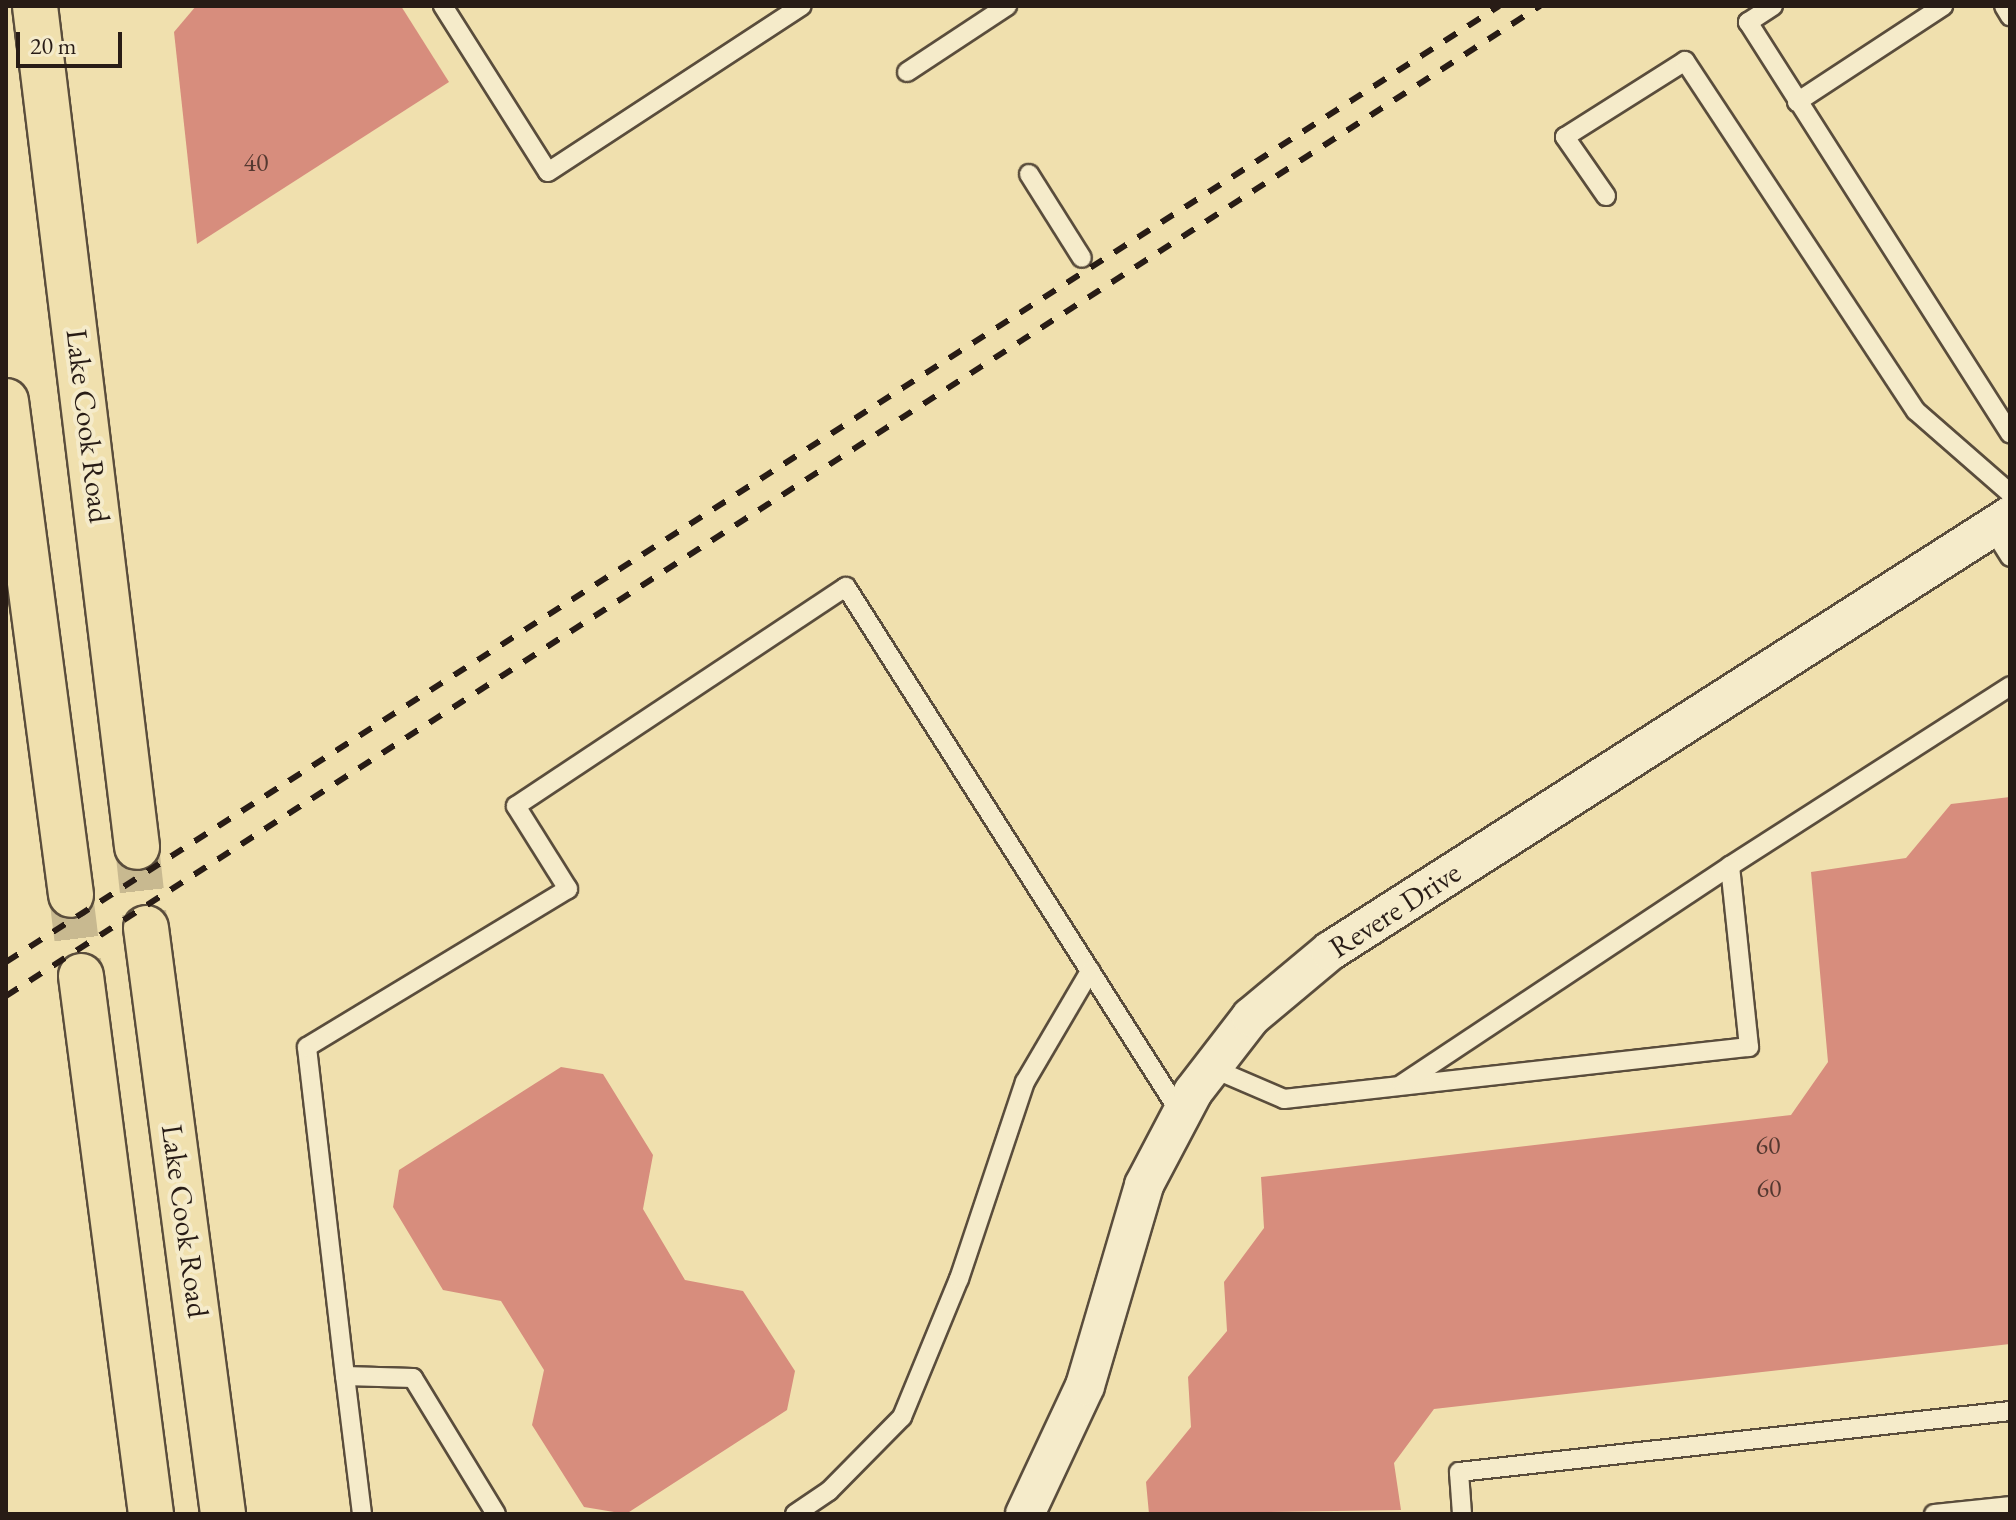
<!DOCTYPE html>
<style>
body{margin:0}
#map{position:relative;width:2016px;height:1520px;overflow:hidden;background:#f0e0ae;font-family:"EB Garamond",serif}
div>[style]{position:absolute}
.building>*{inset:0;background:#d78d7d}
.primary-tunnel>*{height:44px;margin-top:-22px;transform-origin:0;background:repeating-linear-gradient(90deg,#c8b990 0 44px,transparent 0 66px)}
.roads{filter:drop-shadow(2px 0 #5a4d3c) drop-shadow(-2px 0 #5a4d3c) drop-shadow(0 2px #5a4d3c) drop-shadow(0 -2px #5a4d3c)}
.service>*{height:18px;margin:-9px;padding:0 9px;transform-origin:9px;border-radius:9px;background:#f5ebca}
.minor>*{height:38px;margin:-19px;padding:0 19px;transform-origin:19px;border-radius:19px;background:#f5ebca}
.primary>*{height:44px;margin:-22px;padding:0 22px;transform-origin:22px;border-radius:22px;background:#f0e0ae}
.rail>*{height:6px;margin-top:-3px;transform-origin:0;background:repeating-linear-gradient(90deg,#281c16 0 14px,transparent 0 28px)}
span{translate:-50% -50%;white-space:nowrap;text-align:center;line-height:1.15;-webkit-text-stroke:8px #f5ebca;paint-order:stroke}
.number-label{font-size:26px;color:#543830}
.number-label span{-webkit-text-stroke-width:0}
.street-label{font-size:30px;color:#281c16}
.frame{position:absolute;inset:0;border:8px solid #281c16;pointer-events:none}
.scale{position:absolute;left:16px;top:32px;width:106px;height:36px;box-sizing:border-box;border:4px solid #281c16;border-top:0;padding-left:10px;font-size:24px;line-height:28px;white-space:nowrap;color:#281c16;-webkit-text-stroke:6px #f5ebca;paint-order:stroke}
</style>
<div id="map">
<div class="building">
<i style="clip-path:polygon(196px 6px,401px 6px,449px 82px,197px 244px,174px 32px)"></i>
<i style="clip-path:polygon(2010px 797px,2010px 1344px,1434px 1409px,1394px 1463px,1401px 1510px,1149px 1514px,1146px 1482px,1191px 1427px,1188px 1377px,1227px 1331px,1224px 1282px,1264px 1228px,1261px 1177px,1791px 1115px,1828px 1062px,1811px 872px,1906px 858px,1951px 804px)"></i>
<i style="clip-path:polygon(561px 1067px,603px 1074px,653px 1155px,643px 1209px,685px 1280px,743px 1291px,795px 1371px,787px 1410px,626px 1514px,584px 1507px,532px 1425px,544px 1370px,501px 1301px,443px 1290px,393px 1207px,399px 1170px)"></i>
</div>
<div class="primary-tunnel">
<i style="left:137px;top:847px;width:81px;rotate:83.7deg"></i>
<i style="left:71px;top:895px;width:82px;rotate:83deg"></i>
</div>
<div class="roads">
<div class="service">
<i style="left:443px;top:6px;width:196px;rotate:57.7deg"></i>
<i style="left:548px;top:172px;width:303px;rotate:-33.2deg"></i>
<i style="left:1773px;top:6px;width:30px;rotate:147deg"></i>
<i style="left:1748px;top:22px;width:488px;rotate:57.5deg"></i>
<i style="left:2004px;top:6px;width:12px;rotate:59deg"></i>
<i style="left:907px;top:72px;width:120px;rotate:-33.4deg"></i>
<i style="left:1797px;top:102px;width:175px;rotate:-33.3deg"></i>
<i style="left:1029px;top:174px;width:99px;rotate:57.8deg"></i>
<i style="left:1606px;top:196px;width:72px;rotate:-124.8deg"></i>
<i style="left:1565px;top:137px;width:142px;rotate:-32.3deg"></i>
<i style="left:1685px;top:61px;width:419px;rotate:56.6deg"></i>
<i style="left:1916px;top:411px;width:125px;rotate:41.1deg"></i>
<i style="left:1992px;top:528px;width:34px;rotate:58deg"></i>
<i style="left:1212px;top:1068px;width:78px;rotate:23.3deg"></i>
<i style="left:1284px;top:1099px;width:468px;rotate:-6.4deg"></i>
<i style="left:1749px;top:1047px;width:182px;rotate:-96deg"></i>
<i style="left:1730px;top:866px;width:333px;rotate:-32.7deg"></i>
<i style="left:1402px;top:1084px;width:394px;rotate:-33.6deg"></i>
<i style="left:345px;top:1376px;width:331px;rotate:-96.6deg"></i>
<i style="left:307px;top:1047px;width:305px;rotate:-31.2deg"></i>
<i style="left:568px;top:889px;width:98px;rotate:-122.1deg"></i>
<i style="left:516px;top:806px;width:396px;rotate:-33.6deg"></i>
<i style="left:846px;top:587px;width:624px;rotate:57.56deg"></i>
<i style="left:362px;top:1514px;width:139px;rotate:-97deg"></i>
<i style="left:345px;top:1376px;width:68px;rotate:1.7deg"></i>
<i style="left:413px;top:1378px;width:159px;rotate:58.6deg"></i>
<i style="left:795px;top:1514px;width:41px;rotate:-34.1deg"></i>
<i style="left:829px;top:1491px;width:104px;rotate:-45.4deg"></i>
<i style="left:902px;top:1417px;width:149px;rotate:-67.6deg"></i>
<i style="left:959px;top:1279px;width:208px;rotate:-71.5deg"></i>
<i style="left:1025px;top:1082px;width:129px;rotate:-59.6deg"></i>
<i style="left:1462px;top:1514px;width:42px;rotate:-94.1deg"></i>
<i style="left:1459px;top:1472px;width:554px;rotate:-6.32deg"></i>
<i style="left:1934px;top:1514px;width:76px;rotate:-6deg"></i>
</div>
<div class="minor">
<i style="left:1025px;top:1514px;width:141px;rotate:-64.9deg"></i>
<i style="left:1085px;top:1386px;width:209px;rotate:-73.6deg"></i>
<i style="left:1144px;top:1185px;width:105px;rotate:-62.2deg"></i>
<i style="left:1193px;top:1092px;width:95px;rotate:-52.3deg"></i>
<i style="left:1251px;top:1017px;width:103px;rotate:-39.9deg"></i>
<i style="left:1330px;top:951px;width:807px;rotate:-32.61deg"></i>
</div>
<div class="primary">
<i style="left:35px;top:6px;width:847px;rotate:83.08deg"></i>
<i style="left:6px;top:401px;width:498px;rotate:82.5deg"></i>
<i style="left:146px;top:928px;width:591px;rotate:82.51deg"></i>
<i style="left:81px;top:976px;width:543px;rotate:82.59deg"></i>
</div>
</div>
<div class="rail">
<i style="left:6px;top:962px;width:1773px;rotate:-32.63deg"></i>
<i style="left:6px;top:996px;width:1826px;rotate:-32.84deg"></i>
</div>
<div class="number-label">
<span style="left:256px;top:163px">40</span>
<span style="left:1768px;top:1146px">60</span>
<span style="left:1769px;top:1189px">60</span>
</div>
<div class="street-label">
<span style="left:88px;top:426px;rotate:83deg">Lake Cook Road</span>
<span style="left:1395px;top:910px;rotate:-33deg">Revere Drive</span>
<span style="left:185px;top:1221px;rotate:82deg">Lake Cook Road</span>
</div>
<div class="frame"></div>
<div class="scale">20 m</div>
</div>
